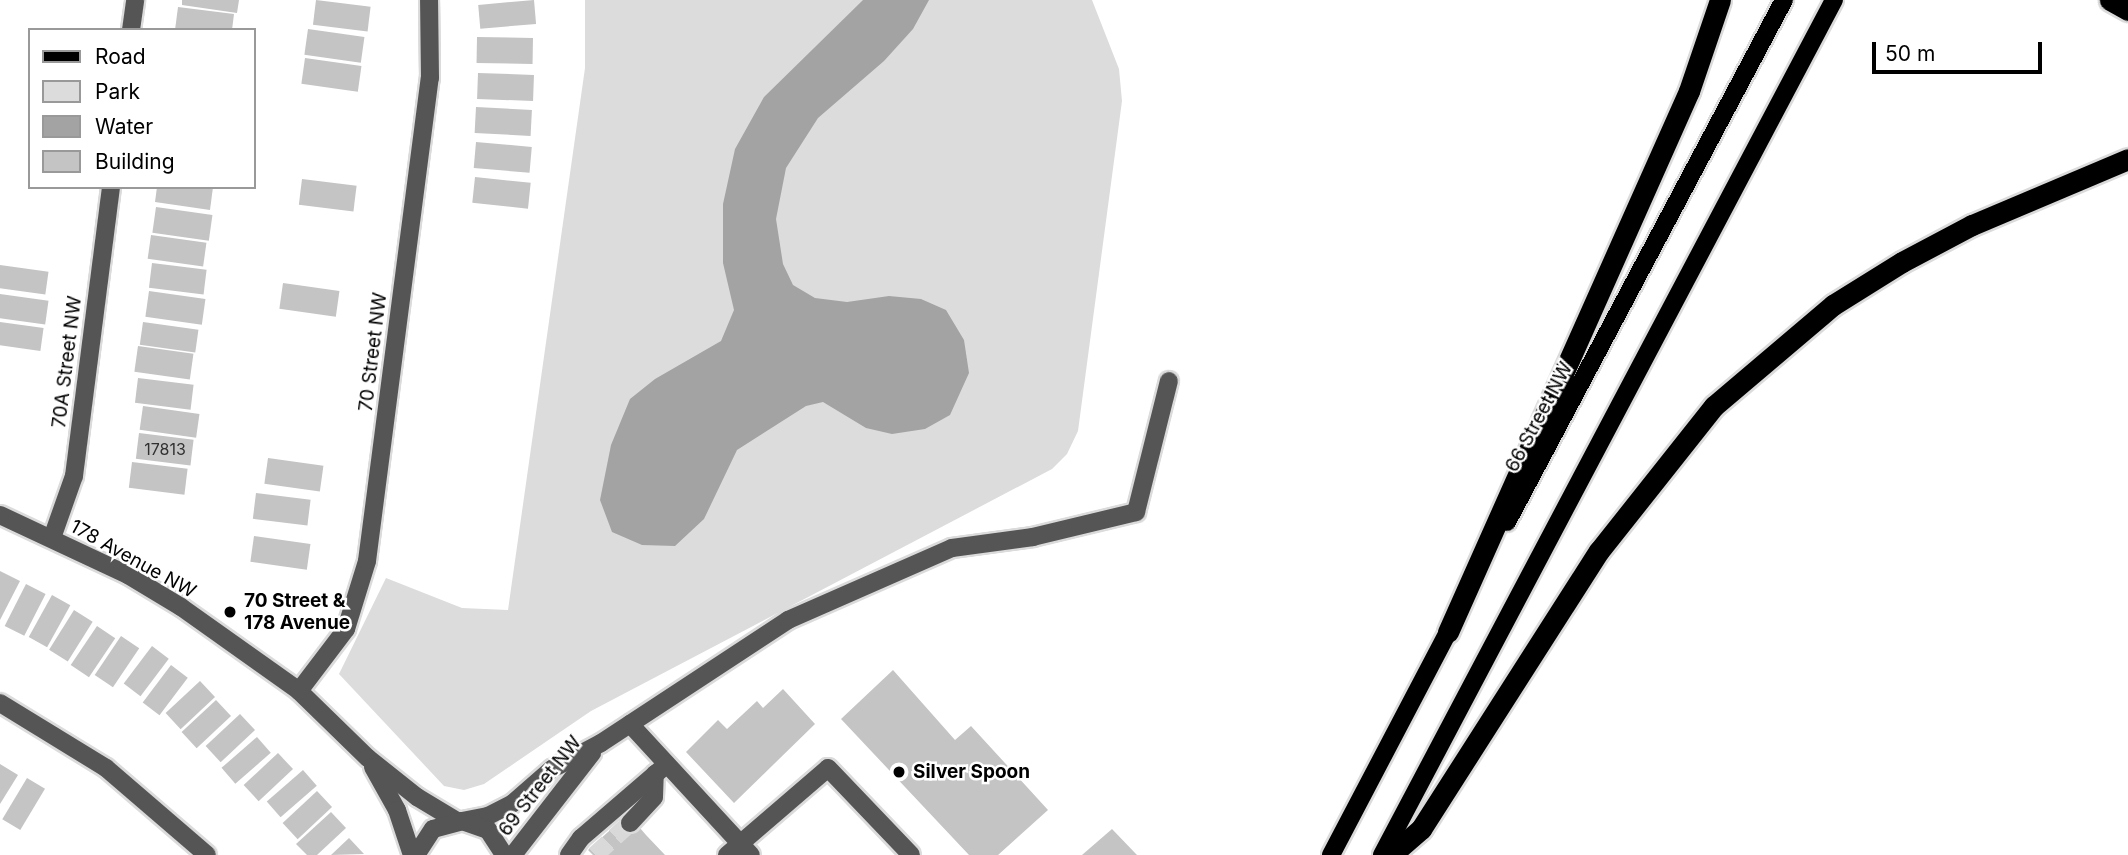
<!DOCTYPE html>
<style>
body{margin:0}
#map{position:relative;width:2128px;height:855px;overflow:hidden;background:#fff;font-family:Inter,sans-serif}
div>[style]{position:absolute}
.green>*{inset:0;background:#dcdcdc}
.water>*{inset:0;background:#a3a3a3}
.building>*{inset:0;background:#c4c4c4;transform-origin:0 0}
.minor-tunnel>*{height:18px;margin-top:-9px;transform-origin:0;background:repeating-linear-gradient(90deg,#d9d9d9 0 18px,transparent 0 27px)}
.roads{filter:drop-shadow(2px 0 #dbdbdb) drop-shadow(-2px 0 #dbdbdb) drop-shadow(0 2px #dbdbdb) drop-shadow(0 -2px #dbdbdb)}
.minor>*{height:18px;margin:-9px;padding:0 9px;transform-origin:9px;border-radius:9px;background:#555}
.major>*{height:18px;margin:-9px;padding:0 9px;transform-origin:9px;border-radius:9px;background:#000}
.highway>*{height:21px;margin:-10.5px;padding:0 10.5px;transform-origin:10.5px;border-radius:10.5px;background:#000}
.dots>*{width:19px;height:19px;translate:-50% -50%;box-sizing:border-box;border:4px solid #fff;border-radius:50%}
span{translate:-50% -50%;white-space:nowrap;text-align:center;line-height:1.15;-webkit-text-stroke:5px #fff;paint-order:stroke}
.number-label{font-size:16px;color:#313131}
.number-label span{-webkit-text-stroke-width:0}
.street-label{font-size:19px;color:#000}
.poi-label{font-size:19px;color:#000;font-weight:700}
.left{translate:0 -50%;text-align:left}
.legend{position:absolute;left:28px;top:28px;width:228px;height:161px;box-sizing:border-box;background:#fff;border:2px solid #999;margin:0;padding:9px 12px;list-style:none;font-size:21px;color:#000}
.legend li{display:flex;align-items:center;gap:14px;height:35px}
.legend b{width:35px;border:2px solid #999}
.scale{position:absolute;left:1872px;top:42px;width:170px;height:32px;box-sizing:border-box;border:4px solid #000;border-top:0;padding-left:9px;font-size:21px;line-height:24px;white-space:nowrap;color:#000;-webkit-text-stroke:5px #fff;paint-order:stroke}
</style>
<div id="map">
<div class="green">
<i style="clip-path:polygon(585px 0,1092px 0,1119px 69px,1122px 101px,1078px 431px,1067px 454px,1052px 469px,591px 711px,484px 784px,464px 790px,444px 786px,339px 674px,386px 578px,462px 608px,508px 610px,585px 68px)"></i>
</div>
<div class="water">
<i style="clip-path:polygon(863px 0,929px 0,913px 29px,884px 61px,818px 118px,786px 168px,776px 219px,783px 264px,793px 285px,815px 298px,847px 302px,889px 296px,921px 299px,946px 310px,964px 340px,969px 373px,950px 415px,925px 429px,892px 434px,866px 428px,823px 402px,806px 406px,737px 450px,704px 519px,675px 546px,642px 545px,612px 532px,600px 500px,611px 445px,630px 399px,655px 379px,721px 341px,734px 310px,723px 263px,723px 204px,735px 149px,764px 97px)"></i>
</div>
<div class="building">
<i style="clip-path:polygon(182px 0,239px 0,237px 13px,182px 5px)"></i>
<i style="left:316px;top:0;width:55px;height:25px;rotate:7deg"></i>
<i style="left:534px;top:0;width:24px;height:56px;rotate:85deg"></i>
<i style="clip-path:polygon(178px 7px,234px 14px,232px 30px,175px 30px)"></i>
<i style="left:308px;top:29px;width:57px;height:26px;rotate:8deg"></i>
<i style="left:477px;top:37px;width:56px;height:26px;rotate:1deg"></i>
<i style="left:305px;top:58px;width:57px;height:26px;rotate:8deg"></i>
<i style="left:478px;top:73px;width:56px;height:26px;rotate:2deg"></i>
<i style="left:476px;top:107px;width:56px;height:26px;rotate:3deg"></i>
<i style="left:476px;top:142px;width:56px;height:26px;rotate:5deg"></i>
<i style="left:475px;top:177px;width:56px;height:26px;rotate:6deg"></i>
<i style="left:302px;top:179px;width:55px;height:26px;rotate:7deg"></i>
<i style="clip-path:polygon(157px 187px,213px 187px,210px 210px,155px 202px)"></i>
<i style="left:156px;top:207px;width:57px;height:26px;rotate:8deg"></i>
<i style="left:151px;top:235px;width:56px;height:24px;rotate:8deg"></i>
<i style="left:152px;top:263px;width:55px;height:25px;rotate:7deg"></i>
<i style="left:0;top:265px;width:49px;height:23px;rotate:8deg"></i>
<i style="left:283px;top:283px;width:57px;height:26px;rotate:8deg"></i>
<i style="left:149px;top:291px;width:57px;height:26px;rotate:8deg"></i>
<i style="left:0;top:294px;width:49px;height:24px;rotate:8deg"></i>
<i style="left:0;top:322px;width:44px;height:23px;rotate:8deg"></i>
<i style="left:143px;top:322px;width:56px;height:23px;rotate:8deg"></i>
<i style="left:138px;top:346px;width:56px;height:26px;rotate:8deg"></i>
<i style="left:138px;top:378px;width:56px;height:25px;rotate:7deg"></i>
<i style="left:143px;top:406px;width:57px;height:24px;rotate:8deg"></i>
<i style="left:139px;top:433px;width:55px;height:26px;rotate:7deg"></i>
<i style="left:268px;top:458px;width:56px;height:26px;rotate:8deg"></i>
<i style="left:132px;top:462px;width:56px;height:26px;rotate:7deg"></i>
<i style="left:256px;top:493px;width:55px;height:26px;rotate:7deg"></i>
<i style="left:254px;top:536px;width:57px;height:26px;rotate:8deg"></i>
<i style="clip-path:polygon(0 571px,20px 581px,0 620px)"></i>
<i style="left:26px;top:584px;width:22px;height:47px;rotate:27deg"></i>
<i style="left:52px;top:595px;width:21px;height:48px;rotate:29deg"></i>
<i style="left:74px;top:610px;width:22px;height:47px;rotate:32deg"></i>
<i style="left:97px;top:626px;width:22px;height:47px;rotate:34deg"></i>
<i style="left:121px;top:636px;width:22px;height:47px;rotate:34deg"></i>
<i style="left:152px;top:646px;width:21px;height:47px;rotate:37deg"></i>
<i style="left:171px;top:665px;width:21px;height:47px;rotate:37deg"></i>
<i style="clip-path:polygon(893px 670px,955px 740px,971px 726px,1048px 810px,998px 855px,969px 855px,841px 719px)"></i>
<i style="left:200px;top:681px;width:22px;height:47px;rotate:47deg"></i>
<i style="clip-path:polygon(783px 689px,815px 724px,734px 803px,686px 752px,718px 720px,727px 729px,757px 701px,763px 708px)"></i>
<i style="left:216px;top:700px;width:22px;height:47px;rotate:47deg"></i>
<i style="left:240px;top:714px;width:22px;height:47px;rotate:47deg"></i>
<i style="left:257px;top:737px;width:21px;height:47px;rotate:49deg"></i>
<i style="left:278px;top:753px;width:22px;height:47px;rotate:47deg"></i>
<i style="clip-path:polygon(0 764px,18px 775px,0 804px)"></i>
<i style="left:303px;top:770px;width:21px;height:48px;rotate:49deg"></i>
<i style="left:27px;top:778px;width:21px;height:48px;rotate:31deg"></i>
<i style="left:317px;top:791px;width:22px;height:47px;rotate:47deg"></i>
<i style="clip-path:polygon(331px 812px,346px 828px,317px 855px,307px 855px,296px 844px)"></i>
<i style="clip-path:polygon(628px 814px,646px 835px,665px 855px,593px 855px,588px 850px)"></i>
<i style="clip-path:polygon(1112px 829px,1137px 855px,1082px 855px)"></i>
<i style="clip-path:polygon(349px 838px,364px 854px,331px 855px)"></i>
</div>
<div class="minor-tunnel">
<i style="left:595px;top:855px;width:47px;rotate:-42.4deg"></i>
</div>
<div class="roads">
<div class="minor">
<i style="left:131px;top:30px;width:30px;rotate:-82deg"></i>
<i style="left:0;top:515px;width:141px;rotate:25.1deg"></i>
<i style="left:128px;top:575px;width:62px;rotate:31.1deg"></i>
<i style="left:181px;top:607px;width:145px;rotate:35.4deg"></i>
<i style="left:299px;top:691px;width:96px;rotate:44.2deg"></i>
<i style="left:368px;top:758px;width:63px;rotate:38.5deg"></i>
<i style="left:417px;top:797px;width:47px;rotate:31deg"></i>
<i style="left:52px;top:538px;width:66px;rotate:-70.5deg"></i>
<i style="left:74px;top:476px;width:291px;rotate:-82.7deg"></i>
<i style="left:299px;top:691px;width:78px;rotate:-52.8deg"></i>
<i style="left:346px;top:629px;width:71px;rotate:-72.8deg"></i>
<i style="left:367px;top:561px;width:487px;rotate:-82.6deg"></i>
<i style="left:430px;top:78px;width:78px;rotate:-90.7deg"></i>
<i style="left:0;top:703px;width:124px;rotate:31.5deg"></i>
<i style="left:106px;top:768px;width:133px;rotate:40.7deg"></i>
<i style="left:630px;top:724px;width:178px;rotate:47.3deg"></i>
<i style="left:373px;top:767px;width:49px;rotate:60.8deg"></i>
<i style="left:397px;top:810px;width:47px;rotate:71.6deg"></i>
<i style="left:462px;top:821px;width:26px;rotate:-11deg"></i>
<i style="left:488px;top:816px;width:28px;rotate:-27deg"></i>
<i style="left:513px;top:803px;width:52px;rotate:-41.1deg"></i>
<i style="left:552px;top:769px;width:55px;rotate:-28deg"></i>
<i style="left:601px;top:743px;width:224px;rotate:-33.3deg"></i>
<i style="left:788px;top:620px;width:179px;rotate:-23.7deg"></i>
<i style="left:952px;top:548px;width:82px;rotate:-7.7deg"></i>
<i style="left:1033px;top:537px;width:106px;rotate:-13.6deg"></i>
<i style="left:1136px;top:512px;width:135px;rotate:-75.9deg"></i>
<i style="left:630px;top:823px;width:35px;rotate:-47deg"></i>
<i style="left:654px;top:797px;width:23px;rotate:-88deg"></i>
<i style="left:416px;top:855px;width:31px;rotate:-57deg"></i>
<i style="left:433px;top:829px;width:30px;rotate:-15deg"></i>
<i style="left:462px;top:821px;width:28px;rotate:19deg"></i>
<i style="left:488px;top:830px;width:30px;rotate:57deg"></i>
<i style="left:513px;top:855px;width:129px;rotate:-52.2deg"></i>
<i style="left:569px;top:855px;width:21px;rotate:-55deg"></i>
<i style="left:581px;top:838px;width:113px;rotate:-40.7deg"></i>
<i style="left:727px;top:855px;width:133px;rotate:-40.7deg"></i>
<i style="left:828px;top:768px;width:120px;rotate:46.3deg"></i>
</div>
<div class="major">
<i style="left:1507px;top:522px;width:591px;rotate:-62.05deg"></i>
<i style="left:1331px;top:855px;width:264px;rotate:-62.3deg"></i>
<i style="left:1382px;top:855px;width:967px;rotate:-62.14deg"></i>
</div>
<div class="highway">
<i style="left:2110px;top:0;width:21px;rotate:29deg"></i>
<i style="left:1448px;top:632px;width:592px;rotate:-65.99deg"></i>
<i style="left:1689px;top:91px;width:96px;rotate:-71.2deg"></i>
<i style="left:1391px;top:855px;width:40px;rotate:-41deg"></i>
<i style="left:1421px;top:829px;width:330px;rotate:-57.4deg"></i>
<i style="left:1599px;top:551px;width:185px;rotate:-51.6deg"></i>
<i style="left:1714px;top:406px;width:156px;rotate:-40.3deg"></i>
<i style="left:1833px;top:305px;width:81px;rotate:-31.9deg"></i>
<i style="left:1902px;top:262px;width:79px;rotate:-27.9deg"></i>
<i style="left:1972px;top:225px;width:169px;rotate:-22.9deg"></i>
</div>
</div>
<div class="dots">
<i style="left:230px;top:612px;background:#000"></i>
<i style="left:899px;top:772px;background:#000"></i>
</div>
<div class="number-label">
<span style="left:165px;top:449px">17813</span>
</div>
<div class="street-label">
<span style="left:373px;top:352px;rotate:-83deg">70 Street NW</span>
<span style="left:67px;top:362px;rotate:-83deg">70A Street NW</span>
<span style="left:1539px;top:417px;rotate:-62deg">66 Street NW</span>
<span style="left:133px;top:559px;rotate:29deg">178 Avenue NW</span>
<span style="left:540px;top:786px;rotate:-52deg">69 Street NW</span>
</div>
<div class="poi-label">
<span class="left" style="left:244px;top:612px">70 Street &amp;<br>178 Avenue</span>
<span class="left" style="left:913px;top:772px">Silver Spoon</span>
</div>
<ul class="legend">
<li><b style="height:9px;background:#000"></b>Road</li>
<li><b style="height:19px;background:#dcdcdc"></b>Park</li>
<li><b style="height:19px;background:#a3a3a3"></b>Water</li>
<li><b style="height:19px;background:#c4c4c4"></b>Building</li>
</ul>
<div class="scale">50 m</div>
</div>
